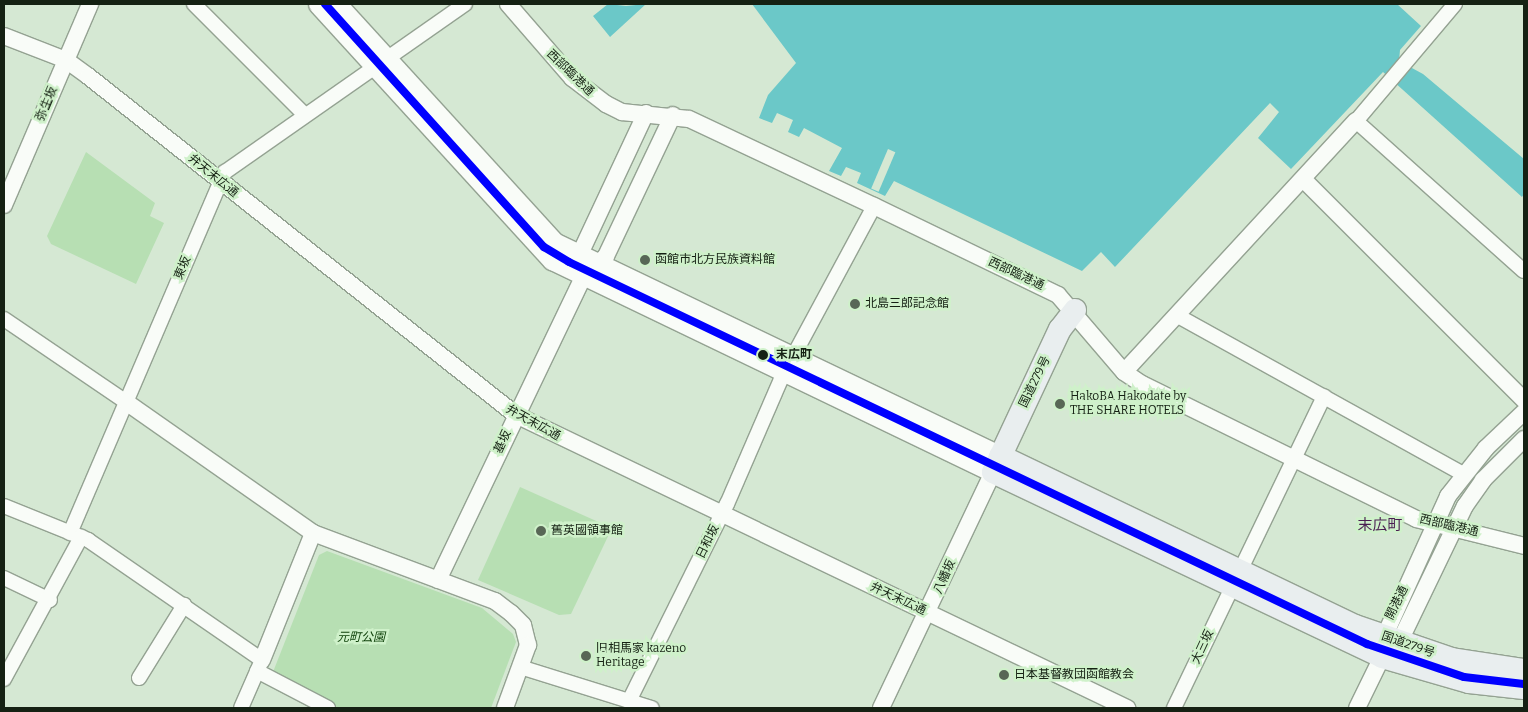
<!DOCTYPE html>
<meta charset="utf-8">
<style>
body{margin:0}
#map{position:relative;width:1528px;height:712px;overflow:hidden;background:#d5e8d3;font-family:Bitter,"Noto Sans JP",serif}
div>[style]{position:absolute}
.green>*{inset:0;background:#b7dfb3}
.water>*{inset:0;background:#6bc8c8}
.pier>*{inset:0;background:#d5e8d3;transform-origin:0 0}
.roads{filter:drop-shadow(1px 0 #94a292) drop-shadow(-1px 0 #94a292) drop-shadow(0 1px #94a292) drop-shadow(0 -1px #94a292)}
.minor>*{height:14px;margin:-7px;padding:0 7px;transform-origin:7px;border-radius:7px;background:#f9fcf8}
.tertiary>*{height:16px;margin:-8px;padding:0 8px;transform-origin:8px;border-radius:8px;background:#f9fcf8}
.secondary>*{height:19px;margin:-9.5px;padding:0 9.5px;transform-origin:9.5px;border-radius:9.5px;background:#f9fcf8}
.trunk>*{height:22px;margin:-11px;padding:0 11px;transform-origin:11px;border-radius:11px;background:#e9eeef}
.tram-1>*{height:8px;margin:-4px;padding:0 4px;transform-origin:4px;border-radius:4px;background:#00f}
.dots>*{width:14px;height:14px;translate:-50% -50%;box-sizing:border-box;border:2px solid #cff1ca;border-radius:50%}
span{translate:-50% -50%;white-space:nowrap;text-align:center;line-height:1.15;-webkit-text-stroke:5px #cff1ca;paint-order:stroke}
.street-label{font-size:12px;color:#152113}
.poi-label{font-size:12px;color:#152113}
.left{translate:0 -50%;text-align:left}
.stop-label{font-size:12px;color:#152113;font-weight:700}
.park-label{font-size:12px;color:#0a3d05;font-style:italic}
.quarter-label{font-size:15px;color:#491d51}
.frame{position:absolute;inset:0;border:5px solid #152113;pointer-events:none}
</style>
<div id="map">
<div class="green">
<i style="clip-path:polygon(86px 152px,155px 203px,150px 216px,164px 223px,136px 284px,51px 244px,47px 236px)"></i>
<i style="clip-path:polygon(520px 487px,612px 528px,571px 614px,559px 615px,478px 580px)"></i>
<i style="clip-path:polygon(327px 551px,482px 608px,513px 634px,516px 642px,491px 708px,338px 708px,273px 672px,319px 555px)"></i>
</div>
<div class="water">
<i style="clip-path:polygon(608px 4px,626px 6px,646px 4px,610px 37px,593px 16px)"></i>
<i style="clip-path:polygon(752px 4px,1397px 4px,1421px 26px,1400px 50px,1399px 61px,1423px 74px,1524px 159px,1524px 194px,1522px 197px,1383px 72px,1291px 169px,1258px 138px,1279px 112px,1270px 103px,1115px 267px,1101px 252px,1082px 271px,894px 181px,885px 196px,857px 183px,861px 173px,846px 167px,841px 176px,829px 171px,842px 148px,804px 128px,799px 137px,788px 132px,793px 120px,777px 113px,772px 123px,759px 118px,768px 95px,796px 63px)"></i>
</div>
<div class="pier">
<i style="left:888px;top:149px;width:8px;height:43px;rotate:23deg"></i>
</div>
<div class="roads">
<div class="minor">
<i style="left:194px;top:4px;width:157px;rotate:45deg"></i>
<i style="left:1455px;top:4px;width:153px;rotate:130.2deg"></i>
<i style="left:1356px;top:121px;width:225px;rotate:41.8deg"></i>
<i style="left:1178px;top:316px;width:326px;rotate:29deg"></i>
<i style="left:4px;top:319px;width:148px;rotate:34.2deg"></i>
<i style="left:4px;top:506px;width:91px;rotate:22deg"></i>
<i style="left:88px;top:540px;width:211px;rotate:34.6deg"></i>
<i style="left:262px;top:660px;width:52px;rotate:113.6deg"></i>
<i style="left:70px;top:533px;width:393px;rotate:-66.8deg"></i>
<i style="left:225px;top:172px;width:293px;rotate:-35deg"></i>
<i style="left:4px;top:578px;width:51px;rotate:25.6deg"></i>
<i style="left:520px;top:667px;width:138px;rotate:17.3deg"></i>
<i style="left:257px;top:671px;width:80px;rotate:27.5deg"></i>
<i style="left:139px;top:678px;width:86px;rotate:-58.3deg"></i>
<i style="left:4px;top:679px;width:162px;rotate:-61.5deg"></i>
<i style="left:629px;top:701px;width:220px;rotate:-63.6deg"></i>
<i style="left:727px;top:504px;width:136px;rotate:-66.6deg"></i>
<i style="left:781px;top:379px;width:196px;rotate:-61.7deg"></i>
<i style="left:1174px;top:708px;width:346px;rotate:-64.3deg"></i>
</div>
<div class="tertiary">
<i style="left:508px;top:4px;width:98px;rotate:49.1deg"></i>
<i style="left:572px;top:78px;width:43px;rotate:37.4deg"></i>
<i style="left:606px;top:104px;width:18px;rotate:27deg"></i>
<i style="left:622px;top:112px;width:67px;rotate:6deg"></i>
<i style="left:689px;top:119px;width:204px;rotate:25.2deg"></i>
<i style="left:874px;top:206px;width:204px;rotate:25.8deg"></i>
<i style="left:1058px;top:295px;width:101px;rotate:49.4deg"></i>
<i style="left:1124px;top:372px;width:22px;rotate:34deg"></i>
<i style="left:1142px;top:384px;width:305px;rotate:26.2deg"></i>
<i style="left:1416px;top:519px;width:111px;rotate:14deg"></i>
<i style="left:4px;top:36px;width:66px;rotate:21.2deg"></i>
<i style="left:66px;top:60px;width:27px;rotate:36deg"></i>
<i style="left:88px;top:76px;width:546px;rotate:38.38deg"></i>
<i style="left:516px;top:415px;width:678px;rotate:25.62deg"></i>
<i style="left:1303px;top:179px;width:313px;rotate:45deg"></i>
<i style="left:4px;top:205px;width:219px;rotate:-66.8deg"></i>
<i style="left:582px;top:265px;width:9px;rotate:-108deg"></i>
<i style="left:579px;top:256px;width:158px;rotate:-64.9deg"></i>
<i style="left:1124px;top:372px;width:342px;rotate:-47.3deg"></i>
<i style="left:126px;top:402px;width:228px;rotate:35deg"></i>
<i style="left:438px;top:580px;width:336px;rotate:-64.4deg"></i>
<i style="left:583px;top:277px;width:31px;rotate:-42deg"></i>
<i style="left:606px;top:256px;width:156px;rotate:-64.6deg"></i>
<i style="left:1380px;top:646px;width:165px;rotate:-65.6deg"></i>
<i style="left:1448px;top:496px;width:61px;rotate:-51.6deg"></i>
<i style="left:1486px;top:448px;width:52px;rotate:-43.5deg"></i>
<i style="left:262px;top:660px;width:137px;rotate:-68.1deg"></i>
<i style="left:313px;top:533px;width:194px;rotate:20.5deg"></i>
<i style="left:495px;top:601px;width:20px;rotate:37deg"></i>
<i style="left:511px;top:613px;width:17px;rotate:45deg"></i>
<i style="left:523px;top:625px;width:21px;rotate:76deg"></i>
<i style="left:528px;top:645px;width:67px;rotate:110.1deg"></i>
<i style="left:881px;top:708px;width:261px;rotate:-64.6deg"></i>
<i style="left:1357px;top:708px;width:57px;rotate:-63.9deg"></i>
<i style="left:1382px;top:657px;width:22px;rotate:-39deg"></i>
<i style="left:1399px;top:643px;width:152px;rotate:-64.3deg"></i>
<i style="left:1465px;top:506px;width:32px;rotate:-55deg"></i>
<i style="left:1483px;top:480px;width:58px;rotate:-45deg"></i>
</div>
<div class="secondary">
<i style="left:318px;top:4px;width:347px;rotate:47.6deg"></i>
<i style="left:552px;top:260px;width:489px;rotate:25.7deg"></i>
<i style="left:337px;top:4px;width:322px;rotate:47.6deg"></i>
<i style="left:554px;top:242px;width:495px;rotate:25.6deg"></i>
</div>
<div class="trunk">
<i style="left:1075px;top:310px;width:24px;rotate:128deg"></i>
<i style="left:1060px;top:329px;width:158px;rotate:115.1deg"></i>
<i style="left:993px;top:472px;width:431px;rotate:25.4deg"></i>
<i style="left:1382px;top:657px;width:91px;rotate:16deg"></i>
<i style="left:1469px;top:682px;width:55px;rotate:6.2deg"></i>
<i style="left:1000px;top:456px;width:394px;rotate:25.6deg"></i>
<i style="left:1355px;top:626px;width:102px;rotate:18.8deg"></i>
<i style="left:1452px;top:659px;width:73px;rotate:8.7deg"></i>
</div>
</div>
<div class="tram-1">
<i style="left:325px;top:4px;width:327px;rotate:48deg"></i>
<i style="left:544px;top:247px;width:29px;rotate:31deg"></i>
<i style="left:569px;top:262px;width:885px;rotate:25.58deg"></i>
<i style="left:1367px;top:644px;width:102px;rotate:18.8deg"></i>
<i style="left:1464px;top:677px;width:60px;rotate:6.7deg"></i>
</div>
<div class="dots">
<i style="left:645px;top:260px;background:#586756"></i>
<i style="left:855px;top:304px;background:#586756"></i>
<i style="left:763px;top:355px;background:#152113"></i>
<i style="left:1060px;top:404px;background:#586756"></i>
<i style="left:541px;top:531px;background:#586756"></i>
<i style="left:586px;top:656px;background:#586756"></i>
<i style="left:1004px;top:675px;background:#586756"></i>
</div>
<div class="street-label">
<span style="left:570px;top:73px;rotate:44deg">西部臨港通</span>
<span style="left:47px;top:104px;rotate:-67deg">弥生坂</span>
<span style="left:213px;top:176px;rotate:39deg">弁天末広通</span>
<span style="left:183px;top:268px;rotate:-67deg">東坂</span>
<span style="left:1016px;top:274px;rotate:25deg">西部臨港通</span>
<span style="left:1035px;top:382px;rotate:-64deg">国道279号</span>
<span style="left:533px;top:423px;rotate:29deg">弁天末広通</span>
<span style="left:503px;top:442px;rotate:-65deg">基坂</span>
<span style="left:1449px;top:526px;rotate:13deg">西部臨港通</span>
<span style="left:708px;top:542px;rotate:-64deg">日和坂</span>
<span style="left:945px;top:577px;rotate:-66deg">八幡坂</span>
<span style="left:898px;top:599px;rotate:25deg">弁天末広通</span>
<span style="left:1397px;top:603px;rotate:-64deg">開港通</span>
<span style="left:1408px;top:645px;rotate:19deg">国道279号</span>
<span style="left:1203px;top:647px;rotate:-65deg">大三坂</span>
</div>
<div class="poi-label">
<span class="left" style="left:655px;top:260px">函館市北方民族資料館</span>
<span class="left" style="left:865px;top:304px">北島三郎記念館</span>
<span class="left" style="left:1070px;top:404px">HakoBA Hakodate by<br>THE SHARE HOTELS</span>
<span class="left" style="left:551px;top:531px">舊英國領事館</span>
<span class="left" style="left:596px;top:656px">旧相馬家 kazeno<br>Heritage</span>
<span class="left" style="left:1014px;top:675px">日本基督教団函館教会</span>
</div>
<div class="stop-label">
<span class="left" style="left:776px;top:355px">末広町</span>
</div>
<div class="park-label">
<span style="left:361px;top:638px">元町公園</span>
</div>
<div class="quarter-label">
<span style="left:1380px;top:526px">末広町</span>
</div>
<div class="frame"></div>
</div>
